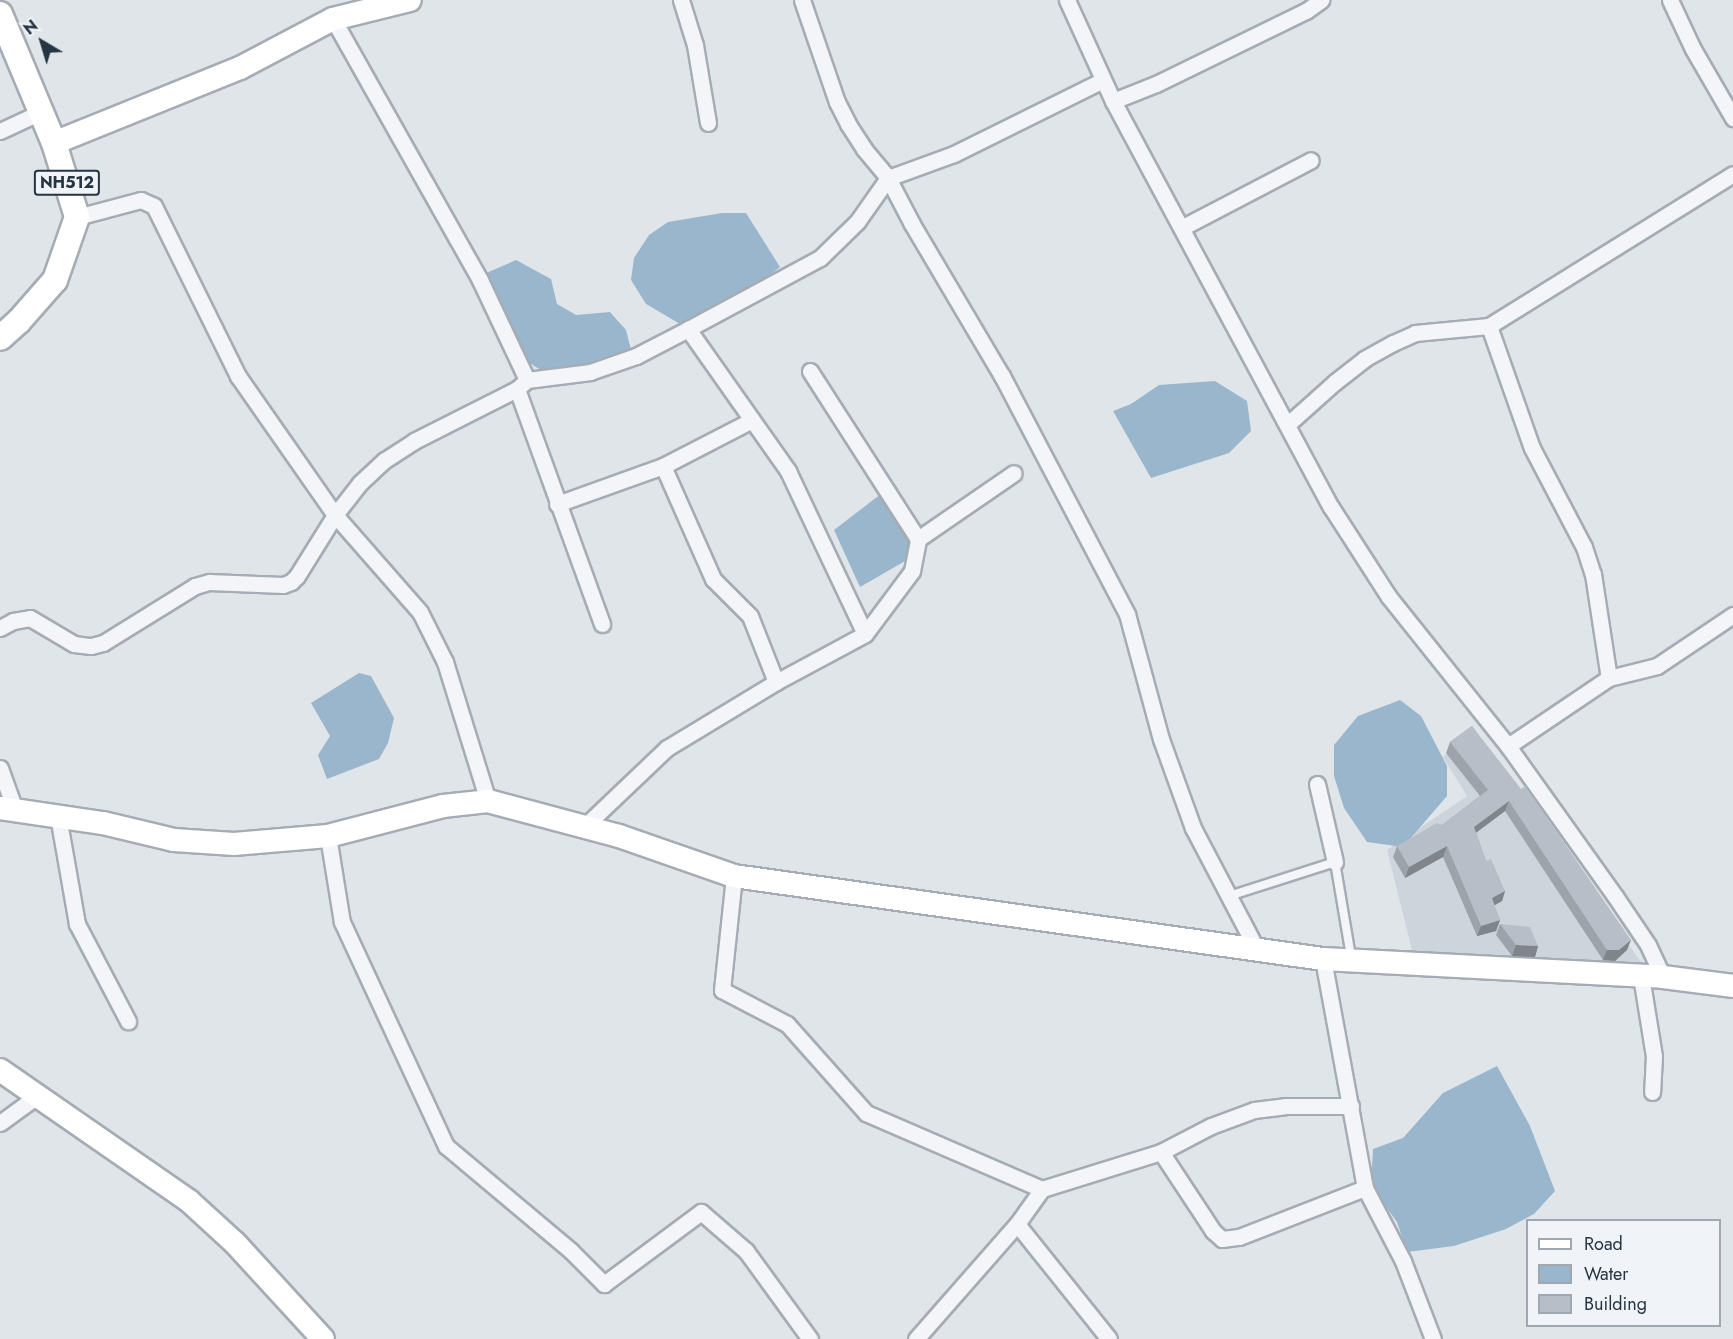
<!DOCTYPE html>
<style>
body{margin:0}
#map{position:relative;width:1733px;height:1339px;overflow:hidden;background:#e0e5ea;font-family:Jost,sans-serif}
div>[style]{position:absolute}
.built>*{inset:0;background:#ced4dc}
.water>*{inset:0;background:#99b6cc}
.roads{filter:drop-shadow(2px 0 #a5acb4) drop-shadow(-2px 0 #a5acb4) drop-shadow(0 2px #a5acb4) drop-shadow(0 -2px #a5acb4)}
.lane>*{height:8px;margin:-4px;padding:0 4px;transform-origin:4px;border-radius:4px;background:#f3f5f8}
.street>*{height:15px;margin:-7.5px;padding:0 7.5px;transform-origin:7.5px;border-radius:7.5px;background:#f3f5f8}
.secondary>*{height:22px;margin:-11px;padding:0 11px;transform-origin:11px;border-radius:11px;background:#fff}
.primary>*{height:24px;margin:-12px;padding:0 12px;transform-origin:12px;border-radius:12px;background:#fff}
.wall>*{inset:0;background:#9da3ab}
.shaded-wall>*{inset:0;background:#80858b}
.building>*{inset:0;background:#b7bec7}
span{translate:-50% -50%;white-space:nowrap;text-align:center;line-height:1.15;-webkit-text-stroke:4.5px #f0f3f7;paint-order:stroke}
.shield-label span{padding:2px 4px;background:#f0f3f7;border:2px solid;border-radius:4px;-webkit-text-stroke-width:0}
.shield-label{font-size:16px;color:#273442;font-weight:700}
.legend{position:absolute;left:1526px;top:1219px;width:195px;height:108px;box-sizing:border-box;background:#f0f3f7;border:2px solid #a0a7af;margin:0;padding:8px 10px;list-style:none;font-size:18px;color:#273442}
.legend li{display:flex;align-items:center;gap:12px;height:30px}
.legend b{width:30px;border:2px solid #a0a7af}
.north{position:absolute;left:12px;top:12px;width:60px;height:60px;-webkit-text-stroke:4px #f0f3f7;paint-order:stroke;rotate:322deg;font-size:16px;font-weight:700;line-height:24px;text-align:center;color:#273442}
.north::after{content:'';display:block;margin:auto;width:21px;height:27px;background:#273442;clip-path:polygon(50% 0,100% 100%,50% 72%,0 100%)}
</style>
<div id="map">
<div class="built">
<i style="clip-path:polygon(1472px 732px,1645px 967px,1414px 958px,1387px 850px,1467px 796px,1443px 757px)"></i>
</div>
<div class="water">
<i style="clip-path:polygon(722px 213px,746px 213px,780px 267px,755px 286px,687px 328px,646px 304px,631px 280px,634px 258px,649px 235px,668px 222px)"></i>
<i style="clip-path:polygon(516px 260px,551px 279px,557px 304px,576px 315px,610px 312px,626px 330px,632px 354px,571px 371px,544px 372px,528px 362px,484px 274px)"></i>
<i style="clip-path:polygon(1215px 381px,1247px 401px,1251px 431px,1229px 453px,1151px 478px,1113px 411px,1131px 404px,1159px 385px)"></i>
<i style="clip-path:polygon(890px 487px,919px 553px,860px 587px,834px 530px)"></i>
<i style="clip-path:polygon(359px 673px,371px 676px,394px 718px,388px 743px,379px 759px,327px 779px,318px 755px,330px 736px,311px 703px)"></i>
<i style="clip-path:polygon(1400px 700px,1421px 716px,1447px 766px,1447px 796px,1403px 847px,1367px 842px,1344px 808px,1334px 776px,1334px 745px,1358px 716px)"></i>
<i style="clip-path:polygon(1497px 1066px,1530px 1126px,1555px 1191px,1534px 1214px,1506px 1229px,1454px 1246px,1407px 1252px,1397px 1222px,1371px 1186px,1373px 1149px,1403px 1138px,1443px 1093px)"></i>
</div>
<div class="roads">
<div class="lane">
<i style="left:1229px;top:896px;width:111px;rotate:-17.8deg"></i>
<i style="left:1335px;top:862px;width:96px;rotate:80.4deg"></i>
</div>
<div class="street">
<i style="left:681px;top:0;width:47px;rotate:72.7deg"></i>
<i style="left:695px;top:45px;width:79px;rotate:80.5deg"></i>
<i style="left:802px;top:0;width:108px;rotate:71.1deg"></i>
<i style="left:837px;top:102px;width:25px;rotate:63deg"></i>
<i style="left:848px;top:124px;width:30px;rotate:57deg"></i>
<i style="left:864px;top:149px;width:38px;rotate:50deg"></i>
<i style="left:888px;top:178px;width:52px;rotate:62.4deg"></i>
<i style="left:912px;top:224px;width:177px;rotate:59.4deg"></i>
<i style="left:1002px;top:376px;width:269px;rotate:62.3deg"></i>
<i style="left:1127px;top:614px;width:130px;rotate:74.8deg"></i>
<i style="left:1161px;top:739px;width:95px;rotate:70.2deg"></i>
<i style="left:1193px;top:828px;width:138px;rotate:62.3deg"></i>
<i style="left:1067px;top:0;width:111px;rotate:65.5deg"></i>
<i style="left:1113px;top:101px;width:461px;rotate:61.8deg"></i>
<i style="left:1331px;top:507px;width:107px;rotate:57.2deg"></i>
<i style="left:1389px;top:597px;width:191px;rotate:51.4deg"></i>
<i style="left:1508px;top:746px;width:184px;rotate:54.5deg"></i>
<i style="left:1615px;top:896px;width:59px;rotate:56deg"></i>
<i style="left:1648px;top:945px;width:35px;rotate:65deg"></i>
<i style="left:1670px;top:0;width:54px;rotate:64.9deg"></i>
<i style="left:1693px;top:49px;width:80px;rotate:59.9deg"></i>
<i style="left:333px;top:19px;width:300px;rotate:60.6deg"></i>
<i style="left:480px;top:280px;width:110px;rotate:64.8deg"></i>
<i style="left:1113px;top:101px;width:46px;rotate:-21.6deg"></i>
<i style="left:1156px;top:84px;width:167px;rotate:-26deg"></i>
<i style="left:1306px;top:11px;width:19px;rotate:-36deg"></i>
<i style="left:0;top:131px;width:45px;rotate:-24.9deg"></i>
<i style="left:77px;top:217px;width:66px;rotate:-14.9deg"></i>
<i style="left:141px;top:200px;width:14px;rotate:25deg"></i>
<i style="left:154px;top:206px;width:190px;rotate:63.7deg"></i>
<i style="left:238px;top:376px;width:169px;rotate:55.1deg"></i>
<i style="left:335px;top:515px;width:129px;rotate:48.8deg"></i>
<i style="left:420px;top:612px;width:56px;rotate:63.4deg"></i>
<i style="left:445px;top:662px;width:145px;rotate:72.8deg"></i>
<i style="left:1183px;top:227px;width:144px;rotate:-27.6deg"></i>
<i style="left:1489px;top:326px;width:129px;rotate:70.6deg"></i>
<i style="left:1532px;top:448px;width:112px;rotate:62.3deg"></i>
<i style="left:1584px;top:547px;width:28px;rotate:72deg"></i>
<i style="left:1593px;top:574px;width:105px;rotate:81.3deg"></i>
<i style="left:688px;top:329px;width:174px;rotate:54.8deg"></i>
<i style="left:788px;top:471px;width:180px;rotate:64.7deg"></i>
<i style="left:810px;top:371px;width:200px;rotate:57.3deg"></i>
<i style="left:517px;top:389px;width:250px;rotate:70.1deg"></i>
<i style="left:1288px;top:424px;width:63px;rotate:-41.8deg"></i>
<i style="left:1335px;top:382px;width:37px;rotate:-38deg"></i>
<i style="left:1364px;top:359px;width:33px;rotate:-29deg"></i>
<i style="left:1393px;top:343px;width:24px;rotate:-24deg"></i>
<i style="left:1415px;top:333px;width:74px;rotate:-5.4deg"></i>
<i style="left:1489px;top:326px;width:287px;rotate:-31.9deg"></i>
<i style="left:663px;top:466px;width:124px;rotate:66.1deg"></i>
<i style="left:713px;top:579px;width:52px;rotate:45deg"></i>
<i style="left:750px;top:616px;width:71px;rotate:68.5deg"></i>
<i style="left:557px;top:504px;width:113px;rotate:-19.7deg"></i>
<i style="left:663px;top:466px;width:100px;rotate:-27.3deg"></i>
<i style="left:0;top:628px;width:15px;rotate:-28deg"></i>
<i style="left:13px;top:621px;width:17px;rotate:-10deg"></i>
<i style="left:30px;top:618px;width:51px;rotate:30.6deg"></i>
<i style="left:74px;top:644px;width:17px;rotate:7deg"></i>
<i style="left:91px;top:646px;width:12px;rotate:-14deg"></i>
<i style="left:103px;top:643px;width:108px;rotate:-31.8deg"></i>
<i style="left:195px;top:586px;width:15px;rotate:-16deg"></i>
<i style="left:209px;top:582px;width:74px;rotate:2.3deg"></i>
<i style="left:283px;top:585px;width:9px;rotate:-21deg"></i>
<i style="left:291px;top:582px;width:8px;rotate:-45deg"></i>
<i style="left:297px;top:576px;width:72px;rotate:-58.1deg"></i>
<i style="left:335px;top:515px;width:41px;rotate:-52deg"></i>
<i style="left:360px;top:483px;width:34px;rotate:-43deg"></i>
<i style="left:385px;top:460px;width:35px;rotate:-33deg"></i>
<i style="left:414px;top:441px;width:115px;rotate:-26.8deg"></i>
<i style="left:517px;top:389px;width:13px;rotate:-42deg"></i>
<i style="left:527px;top:380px;width:64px;rotate:-7.2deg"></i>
<i style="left:590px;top:372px;width:49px;rotate:-19.2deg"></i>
<i style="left:636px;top:356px;width:59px;rotate:-27.4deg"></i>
<i style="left:688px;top:329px;width:150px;rotate:-28.3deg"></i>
<i style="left:820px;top:258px;width:52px;rotate:-44.2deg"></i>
<i style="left:857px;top:222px;width:54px;rotate:-54.8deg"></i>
<i style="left:888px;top:178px;width:70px;rotate:-20deg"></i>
<i style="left:954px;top:154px;width:166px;rotate:-26.4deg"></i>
<i style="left:1508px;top:746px;width:122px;rotate:-34deg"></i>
<i style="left:1609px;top:678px;width:49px;rotate:-14deg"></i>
<i style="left:1657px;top:666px;width:92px;rotate:-33.9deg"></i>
<i style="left:0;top:768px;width:45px;rotate:70.3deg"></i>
<i style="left:1317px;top:784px;width:80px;rotate:77deg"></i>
<i style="left:58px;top:816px;width:110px;rotate:80deg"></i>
<i style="left:77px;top:924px;width:110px;rotate:62.3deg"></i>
<i style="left:585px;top:826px;width:113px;rotate:-43.6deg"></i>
<i style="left:667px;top:748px;width:127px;rotate:-31.2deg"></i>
<i style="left:776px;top:682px;width:101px;rotate:-28.3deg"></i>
<i style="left:865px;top:634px;width:79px;rotate:-53.3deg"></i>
<i style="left:912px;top:571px;width:33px;rotate:-79deg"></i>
<i style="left:918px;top:539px;width:116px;rotate:-34.5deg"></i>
<i style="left:328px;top:836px;width:87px;rotate:80.8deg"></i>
<i style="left:342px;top:922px;width:247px;rotate:65.1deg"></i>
<i style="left:446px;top:1146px;width:163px;rotate:40deg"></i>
<i style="left:571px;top:1251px;width:47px;rotate:45deg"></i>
<i style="left:604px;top:1284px;width:121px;rotate:-36.6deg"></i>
<i style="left:701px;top:1212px;width:60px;rotate:40.9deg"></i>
<i style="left:746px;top:1251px;width:109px;rotate:54deg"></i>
<i style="left:734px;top:876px;width:115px;rotate:96deg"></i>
<i style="left:722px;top:990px;width:73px;rotate:27.6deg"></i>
<i style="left:787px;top:1024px;width:119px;rotate:48.4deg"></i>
<i style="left:866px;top:1113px;width:192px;rotate:23.4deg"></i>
<i style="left:1042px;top:1189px;width:43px;rotate:125.5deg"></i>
<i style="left:1017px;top:1224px;width:147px;rotate:51.3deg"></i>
<i style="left:1323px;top:959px;width:233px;rotate:79.6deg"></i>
<i style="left:1365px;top:1188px;width:82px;rotate:62.5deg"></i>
<i style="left:1403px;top:1261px;width:84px;rotate:69deg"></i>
<i style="left:1641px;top:976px;width:81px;rotate:80.8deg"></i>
<i style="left:1654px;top:1056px;width:36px;rotate:93deg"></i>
<i style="left:0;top:1123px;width:46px;rotate:-36.1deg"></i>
<i style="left:1161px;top:1152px;width:95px;rotate:56.6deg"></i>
<i style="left:1213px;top:1231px;width:12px;rotate:42deg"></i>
<i style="left:1222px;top:1239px;width:17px;rotate:-7deg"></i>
<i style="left:1239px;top:1237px;width:135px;rotate:-21.3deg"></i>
<i style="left:1042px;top:1189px;width:125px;rotate:-17.3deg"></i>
<i style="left:1161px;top:1152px;width:56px;rotate:-27.5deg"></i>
<i style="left:1211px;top:1126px;width:46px;rotate:-20.4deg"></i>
<i style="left:1254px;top:1110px;width:31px;rotate:-7deg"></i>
<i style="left:1285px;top:1106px;width:66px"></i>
<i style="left:916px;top:1339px;width:153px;rotate:-48.7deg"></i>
</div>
<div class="secondary">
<i style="left:54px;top:143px;width:201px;rotate:-22deg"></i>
<i style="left:240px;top:68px;width:105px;rotate:-27.8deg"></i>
<i style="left:333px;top:19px;width:79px;rotate:-13.9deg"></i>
<i style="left:0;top:808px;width:104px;rotate:8.3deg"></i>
<i style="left:103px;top:823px;width:73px;rotate:13.5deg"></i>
<i style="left:174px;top:840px;width:60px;rotate:3.8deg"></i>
<i style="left:234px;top:844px;width:94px;rotate:-4.9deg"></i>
<i style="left:328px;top:836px;width:119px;rotate:-14.6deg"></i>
<i style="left:443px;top:806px;width:45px;rotate:-6.3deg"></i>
<i style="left:488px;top:801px;width:136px;rotate:15deg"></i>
<i style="left:619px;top:836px;width:122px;rotate:19.2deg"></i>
<i style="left:734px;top:876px;width:595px;rotate:8.02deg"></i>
<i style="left:1323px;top:959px;width:340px;rotate:3deg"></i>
<i style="left:1663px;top:977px;width:71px;rotate:7.3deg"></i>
<i style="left:0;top:1070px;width:230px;rotate:34.7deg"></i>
<i style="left:189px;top:1201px;width:62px;rotate:42.4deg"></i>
<i style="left:235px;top:1243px;width:130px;rotate:47.5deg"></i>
</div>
<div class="primary">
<i style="left:0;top:14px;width:140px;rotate:67.3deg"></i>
<i style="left:54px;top:143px;width:77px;rotate:72.7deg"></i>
<i style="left:77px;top:217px;width:67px;rotate:109.2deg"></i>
<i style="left:55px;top:280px;width:55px;rotate:131.3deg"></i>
<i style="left:19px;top:321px;width:25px;rotate:138deg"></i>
</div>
</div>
<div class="wall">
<i style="clip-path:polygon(1472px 726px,1627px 950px,1615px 961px,1603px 960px,1505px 811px,1476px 833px,1486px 861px,1505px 891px,1502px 901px,1494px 905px,1500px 920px,1496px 931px,1477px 936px,1443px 857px,1405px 878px,1393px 857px,1397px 846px,1442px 825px,1480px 796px,1446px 753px,1450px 742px)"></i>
<i style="clip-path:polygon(1500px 924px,1538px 946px,1535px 957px,1512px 956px,1496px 935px)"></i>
</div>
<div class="shaded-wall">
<i style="clip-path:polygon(1509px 801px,1505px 811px,1470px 837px,1474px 827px)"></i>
<i style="clip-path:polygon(1447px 846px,1443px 857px,1405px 878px,1409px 867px)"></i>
<i style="clip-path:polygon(1505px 891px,1502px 901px,1488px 909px,1492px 898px)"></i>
<i style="clip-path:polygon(1500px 920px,1496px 931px,1477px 936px,1481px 926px)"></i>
<i style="clip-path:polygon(1631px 940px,1627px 950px,1615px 961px,1603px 960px,1607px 950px)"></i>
<i style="clip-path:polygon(1516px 945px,1538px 946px,1535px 957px,1512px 956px)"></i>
</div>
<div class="building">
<i style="clip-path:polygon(1472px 726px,1521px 789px,1525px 786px,1631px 940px,1619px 950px,1607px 950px,1509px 801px,1474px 827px,1486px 861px,1491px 859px,1505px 891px,1492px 898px,1500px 920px,1481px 926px,1447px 846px,1409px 867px,1397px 846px,1437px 823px,1442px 825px,1488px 790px,1450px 742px)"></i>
<i style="clip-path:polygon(1500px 924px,1530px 927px,1538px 946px,1516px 945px)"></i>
</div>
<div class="shield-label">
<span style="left:67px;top:183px">NH512</span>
</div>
<ul class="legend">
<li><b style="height:8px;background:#fff"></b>Road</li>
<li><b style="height:16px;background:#99b6cc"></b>Water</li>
<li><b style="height:16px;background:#b7bec7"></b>Building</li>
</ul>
<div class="north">N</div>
</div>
